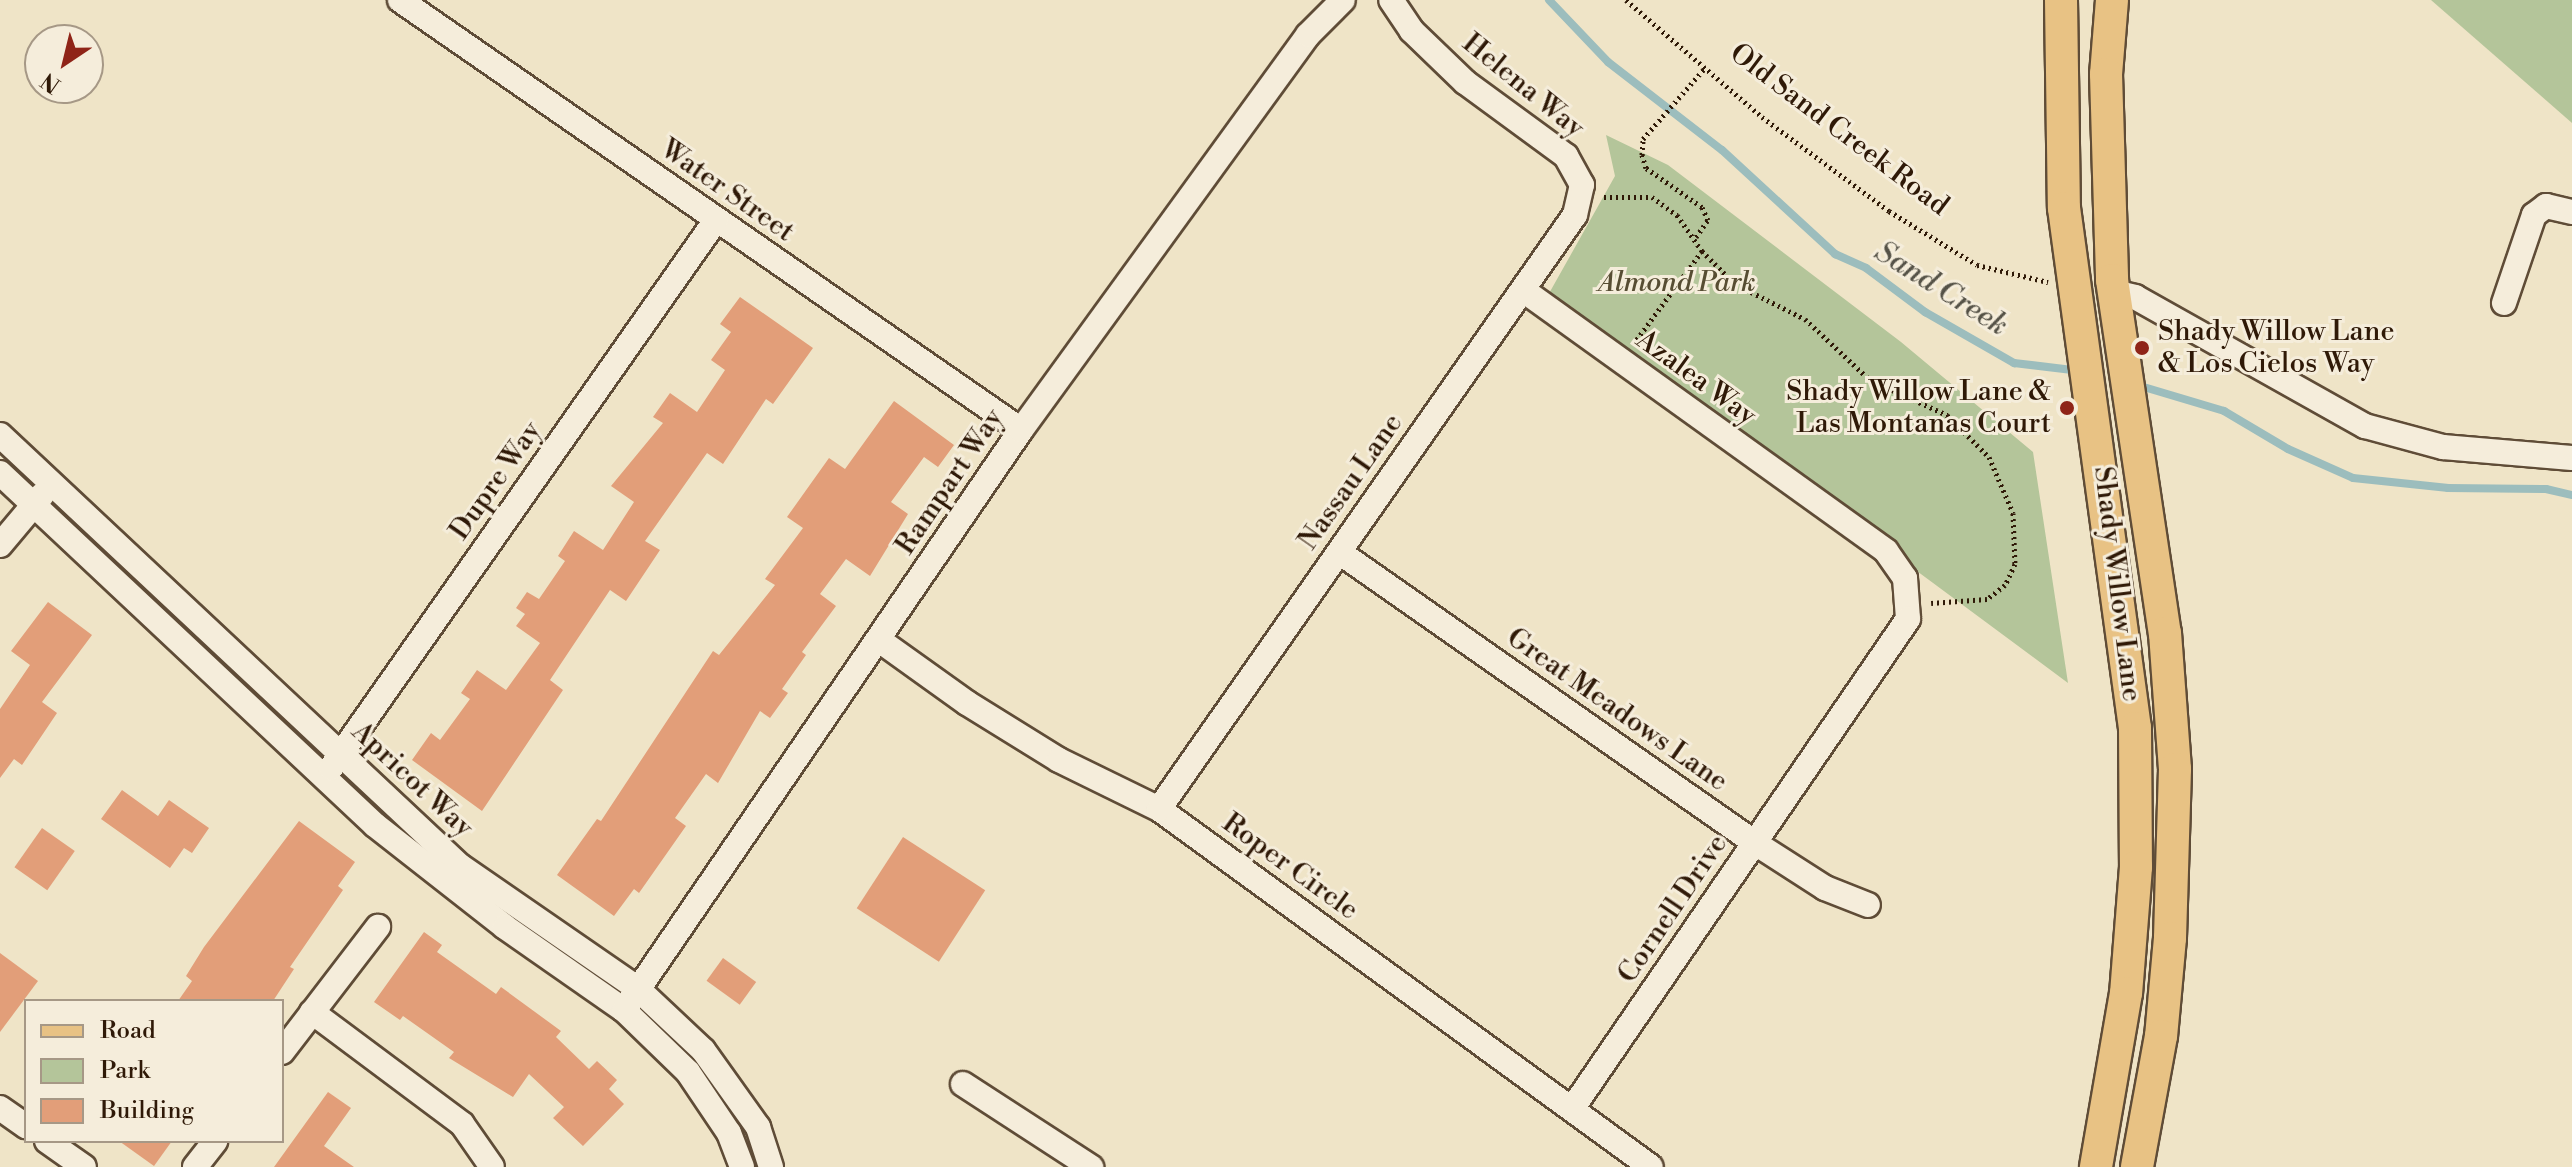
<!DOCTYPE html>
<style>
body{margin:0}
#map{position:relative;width:2572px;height:1167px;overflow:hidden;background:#efe4c7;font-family:"Libre Bodoni",serif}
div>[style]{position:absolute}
.green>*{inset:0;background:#b4c59a}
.stream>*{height:8px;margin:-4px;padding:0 4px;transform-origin:4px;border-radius:4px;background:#9cbdbd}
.building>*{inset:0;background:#e29e79;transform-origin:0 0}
.path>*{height:5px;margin-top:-2.5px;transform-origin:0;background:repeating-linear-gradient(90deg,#2f1907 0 2px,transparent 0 6px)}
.roads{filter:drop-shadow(2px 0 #5f4c37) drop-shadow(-2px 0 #5f4c37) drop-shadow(0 2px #5f4c37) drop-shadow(0 -2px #5f4c37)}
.minor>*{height:24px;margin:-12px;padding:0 12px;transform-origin:12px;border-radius:12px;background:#f5eddb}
.major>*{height:32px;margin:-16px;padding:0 16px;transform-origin:16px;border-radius:16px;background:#e8c284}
.dots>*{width:22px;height:22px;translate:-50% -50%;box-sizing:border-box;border:4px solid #f5eddb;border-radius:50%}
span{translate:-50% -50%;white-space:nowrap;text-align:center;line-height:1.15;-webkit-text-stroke:6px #f5eddb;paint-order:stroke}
.street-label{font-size:28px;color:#2f1907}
.park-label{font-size:28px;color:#574d33;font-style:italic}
.poi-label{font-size:28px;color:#2f1907}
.left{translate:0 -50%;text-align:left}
.right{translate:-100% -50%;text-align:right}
.water-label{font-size:30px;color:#555247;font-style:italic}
.legend{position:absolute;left:24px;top:999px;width:260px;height:144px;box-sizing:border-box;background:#f5eddb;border:2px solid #a69886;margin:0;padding:10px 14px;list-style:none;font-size:24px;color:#2f1907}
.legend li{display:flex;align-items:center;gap:16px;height:40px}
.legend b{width:40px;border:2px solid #a69886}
.north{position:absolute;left:24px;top:24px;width:80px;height:80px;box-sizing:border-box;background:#f5eddb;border:2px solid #a69886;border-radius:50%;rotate:215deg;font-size:22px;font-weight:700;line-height:32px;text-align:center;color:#2f1907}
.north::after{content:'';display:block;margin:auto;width:28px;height:36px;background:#8f2418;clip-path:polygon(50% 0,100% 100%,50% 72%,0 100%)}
</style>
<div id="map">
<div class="green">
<i style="clip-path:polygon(2431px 0,2572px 0,2572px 123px)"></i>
<i style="clip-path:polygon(1606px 135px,1668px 165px,1901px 342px,2033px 452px,2068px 683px,1547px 297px,1615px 176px)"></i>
</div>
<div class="stream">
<i style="left:1549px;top:0;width:86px;rotate:46.4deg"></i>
<i style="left:1608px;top:62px;width:144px;rotate:37.7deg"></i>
<i style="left:1722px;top:150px;width:154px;rotate:42.6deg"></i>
<i style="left:1835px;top:254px;width:34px;rotate:24deg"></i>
<i style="left:1866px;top:268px;width:74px;rotate:36.7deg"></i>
<i style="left:1925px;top:312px;width:103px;rotate:29.8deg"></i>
<i style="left:2014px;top:363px;width:67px;rotate:6.8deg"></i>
<i style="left:2137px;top:385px;width:91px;rotate:16.6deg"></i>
<i style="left:2224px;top:411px;width:74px;rotate:30.7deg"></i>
<i style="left:2288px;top:449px;width:71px;rotate:24deg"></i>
<i style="left:2353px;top:478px;width:96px;rotate:6deg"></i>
<i style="left:2448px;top:488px;width:98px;rotate:0.6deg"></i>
<i style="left:2546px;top:489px;width:27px;rotate:13deg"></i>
</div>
<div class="building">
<i style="clip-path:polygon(740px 297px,813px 348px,773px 404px,766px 399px,723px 464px,707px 453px,645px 541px,660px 550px,626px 601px,610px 590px,550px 680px,563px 690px,482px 811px,412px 760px,431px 733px,440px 740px,470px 699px,461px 693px,477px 670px,506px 690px,540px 643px,516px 626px,525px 614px,516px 608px,527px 592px,539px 599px,565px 561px,558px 556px,574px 531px,603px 550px,634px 502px,611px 486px,663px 423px,653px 417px,670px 393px,697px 412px,725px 370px,711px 360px,731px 332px,720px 324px)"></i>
<i style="clip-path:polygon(894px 401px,954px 445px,938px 467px,924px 457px,891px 502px,908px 514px,870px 576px,846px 559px,820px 594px,836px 606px,802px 652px,806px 655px,782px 689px,788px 693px,770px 718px,760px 711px,718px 783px,706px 774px,675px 818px,686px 826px,639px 893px,634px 889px,614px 916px,557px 875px,597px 819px,601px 821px,713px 651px,719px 655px,775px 585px,765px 579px,803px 528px,787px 517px,829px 458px,845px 469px)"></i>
<i style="clip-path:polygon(48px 602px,92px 635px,42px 702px,57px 713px,22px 765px,14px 759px,0 778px,0 709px,30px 665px,11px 651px)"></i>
<i style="clip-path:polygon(122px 790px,158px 816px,169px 800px,209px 828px,192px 853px,184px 848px,170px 868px,101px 819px)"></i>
<i style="clip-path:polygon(299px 821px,355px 862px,338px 886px,343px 890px,290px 967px,294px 969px,273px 1001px,178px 1001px,192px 981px,186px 976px,204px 947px)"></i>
<i style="left:42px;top:828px;width:40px;height:48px;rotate:35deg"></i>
<i style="left:903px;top:837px;width:98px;height:85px;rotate:33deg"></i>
<i style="clip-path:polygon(424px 932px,442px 945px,437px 952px,496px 994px,501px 987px,561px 1031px,556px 1037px,589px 1069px,597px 1061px,617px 1080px,609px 1089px,624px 1104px,583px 1146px,553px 1118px,564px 1107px,529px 1074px,513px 1097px,449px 1058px,454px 1052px,403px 1016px,400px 1020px,374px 1002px)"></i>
<i style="clip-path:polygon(0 953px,38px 981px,0 1032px)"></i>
<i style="left:723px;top:958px;width:41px;height:28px;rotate:36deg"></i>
<i style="clip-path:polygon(328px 1092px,351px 1108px,324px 1146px,354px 1167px,274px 1167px)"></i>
<i style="clip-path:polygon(119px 1141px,172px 1141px,154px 1166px)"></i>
</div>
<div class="path">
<i style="left:1626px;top:0;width:179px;rotate:40.7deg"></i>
<i style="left:1762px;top:117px;width:158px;rotate:36.5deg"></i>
<i style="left:1889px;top:211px;width:103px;rotate:31.5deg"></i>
<i style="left:1977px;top:265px;width:73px;rotate:13.5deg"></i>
<i style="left:1604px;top:197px;width:48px"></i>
<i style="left:1652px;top:197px;width:31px;rotate:36deg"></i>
<i style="left:1677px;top:215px;width:44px;rotate:55.2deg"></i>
<i style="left:1702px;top:251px;width:113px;rotate:126.4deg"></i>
<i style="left:1696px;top:237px;width:21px;rotate:-55deg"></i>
<i style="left:1708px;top:220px;width:14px;rotate:-115deg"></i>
<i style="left:1702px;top:207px;width:68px;rotate:-145.1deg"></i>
<i style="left:1646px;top:168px;width:14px;rotate:-107deg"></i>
<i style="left:1642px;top:155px;width:16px;rotate:-86deg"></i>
<i style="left:1643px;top:139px;width:94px;rotate:-48.9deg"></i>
<i style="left:1702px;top:251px;width:47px;rotate:45deg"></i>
<i style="left:1735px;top:284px;width:78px;rotate:26.6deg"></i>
<i style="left:1805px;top:319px;width:89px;rotate:43.2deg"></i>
<i style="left:1870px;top:380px;width:85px;rotate:24.4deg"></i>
<i style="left:1947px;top:415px;width:59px;rotate:45deg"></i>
<i style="left:1989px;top:457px;width:61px;rotate:66.8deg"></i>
<i style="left:2013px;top:513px;width:51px;rotate:87.8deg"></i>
<i style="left:2015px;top:564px;width:23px;rotate:115deg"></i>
<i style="left:2005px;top:585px;width:23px;rotate:142deg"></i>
<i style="left:1987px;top:599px;width:56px;rotate:175.9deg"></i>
</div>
<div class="roads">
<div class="minor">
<i style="left:400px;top:0;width:755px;rotate:34.7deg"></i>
<i style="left:1523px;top:290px;width:447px;rotate:35.7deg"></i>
<i style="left:1886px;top:551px;width:33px;rotate:55deg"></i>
<i style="left:1905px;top:578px;width:41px;rotate:85.8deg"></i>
<i style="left:1908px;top:619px;width:594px;rotate:124.44deg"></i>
<i style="left:2114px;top:292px;width:22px;rotate:13deg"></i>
<i style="left:2135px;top:297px;width:264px;rotate:29.3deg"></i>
<i style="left:2365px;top:426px;width:81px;rotate:15.1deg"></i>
<i style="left:2443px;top:447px;width:129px;rotate:4.9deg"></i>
<i style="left:2504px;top:303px;width:93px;rotate:-71.2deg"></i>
<i style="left:2534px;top:215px;width:15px;rotate:-37deg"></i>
<i style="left:2546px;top:206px;width:27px;rotate:13deg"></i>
<i style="left:0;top:435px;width:630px;rotate:43.14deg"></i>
<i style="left:460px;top:866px;width:216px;rotate:34.6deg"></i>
<i style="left:638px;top:989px;width:89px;rotate:43.2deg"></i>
<i style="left:703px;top:1050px;width:95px;rotate:54.5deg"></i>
<i style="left:758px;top:1127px;width:42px;rotate:72deg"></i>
<i style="left:0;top:473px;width:514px;rotate:43.19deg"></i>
<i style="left:375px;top:825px;width:165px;rotate:38.1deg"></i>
<i style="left:505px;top:927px;width:145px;rotate:34.9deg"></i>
<i style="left:624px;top:1010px;width:89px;rotate:44.1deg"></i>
<i style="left:688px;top:1072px;width:73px;rotate:56.1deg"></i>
<i style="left:729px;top:1133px;width:36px;rotate:69deg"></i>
<i style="left:0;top:545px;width:65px;rotate:-50deg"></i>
<i style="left:1339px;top:552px;width:508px;rotate:34.97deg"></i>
<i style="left:1755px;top:843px;width:83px;rotate:32.7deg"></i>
<i style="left:1825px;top:888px;width:46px;rotate:21.6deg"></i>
<i style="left:879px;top:640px;width:108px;rotate:35.6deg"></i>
<i style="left:967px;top:703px;width:108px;rotate:31.8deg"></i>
<i style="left:1059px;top:760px;width:111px;rotate:26.1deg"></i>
<i style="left:1159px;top:809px;width:608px;rotate:36.04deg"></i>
<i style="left:331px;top:768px;width:670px;rotate:-54.91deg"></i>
<i style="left:1159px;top:809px;width:725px;rotate:-55deg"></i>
<i style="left:1575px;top:215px;width:31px;rotate:-77deg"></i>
<i style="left:1582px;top:185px;width:33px;rotate:-119deg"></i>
<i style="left:1566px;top:156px;width:125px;rotate:-143.8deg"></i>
<i style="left:1465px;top:82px;width:74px;rotate:-136.1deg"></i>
<i style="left:1412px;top:31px;width:37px;rotate:-124deg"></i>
<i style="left:624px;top:1010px;width:703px;rotate:-55.61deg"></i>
<i style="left:1021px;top:430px;width:488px;rotate:-54deg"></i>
<i style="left:1308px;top:35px;width:49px;rotate:-45deg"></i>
<i style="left:312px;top:1012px;width:187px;rotate:36.7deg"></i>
<i style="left:462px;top:1124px;width:52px;rotate:55.1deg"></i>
<i style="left:282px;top:1052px;width:158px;rotate:-52.5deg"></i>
<i style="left:963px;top:1084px;width:153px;rotate:33deg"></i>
<i style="left:0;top:1108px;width:32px;rotate:35deg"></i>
<i style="left:47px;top:1141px;width:45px;rotate:35.1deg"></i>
<i style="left:195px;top:1167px;width:33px;rotate:-52deg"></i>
</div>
<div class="major">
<i style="left:2061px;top:0;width:208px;rotate:89.2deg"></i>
<i style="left:2064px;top:208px;width:525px;rotate:82.23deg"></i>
<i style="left:2135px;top:728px;width:139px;rotate:89.6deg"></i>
<i style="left:2136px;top:867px;width:126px;rotate:94.5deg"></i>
<i style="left:2126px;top:993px;width:177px;rotate:99.8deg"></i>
<i style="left:2112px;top:0;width:74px;rotate:94.6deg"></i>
<i style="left:2106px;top:74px;width:206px;rotate:88.3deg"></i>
<i style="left:2112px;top:280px;width:357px;rotate:81.5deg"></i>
<i style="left:2165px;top:633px;width:136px;rotate:85.8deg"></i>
<i style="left:2175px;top:769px;width:169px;rotate:91.7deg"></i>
<i style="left:2170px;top:938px;width:98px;rotate:95.2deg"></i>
<i style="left:2161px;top:1036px;width:133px;rotate:100.4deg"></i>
</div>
</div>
<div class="dots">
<i style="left:2142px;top:348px;background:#8f2418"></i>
<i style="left:2067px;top:408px;background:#8f2418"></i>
</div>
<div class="street-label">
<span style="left:1523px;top:86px;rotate:39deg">Helena Way</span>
<span style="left:1839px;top:130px;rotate:37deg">Old Sand Creek Road</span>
<span style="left:727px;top:191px;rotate:35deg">Water Street</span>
<span style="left:1696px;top:378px;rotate:36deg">Azalea Way</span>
<span style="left:496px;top:481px;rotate:-55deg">Dupre Way</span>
<span style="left:950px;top:482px;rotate:-56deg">Rampart Way</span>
<span style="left:1351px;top:482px;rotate:-55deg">Nassau Lane</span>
<span style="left:2117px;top:584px;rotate:83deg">Shady Willow Lane</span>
<span style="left:1617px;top:710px;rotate:35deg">Great Meadows Lane</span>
<span style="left:412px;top:780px;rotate:43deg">Apricot Way</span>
<span style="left:1290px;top:867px;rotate:36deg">Roper Circle</span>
<span style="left:1673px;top:909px;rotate:-56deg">Cornell Drive</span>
</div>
<div class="park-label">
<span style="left:1677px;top:283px">Almond Park</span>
</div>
<div class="poi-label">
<span class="left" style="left:2158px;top:348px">Shady Willow Lane<br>&amp; Los Cielos Way</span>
<span class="right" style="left:2051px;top:408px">Shady Willow Lane &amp;<br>Las Montanas Court</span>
</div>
<div class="water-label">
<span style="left:1941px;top:289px;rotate:32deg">Sand Creek</span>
</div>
<ul class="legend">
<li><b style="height:10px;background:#e8c284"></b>Road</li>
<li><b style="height:22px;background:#b4c59a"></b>Park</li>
<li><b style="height:22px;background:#e29e79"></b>Building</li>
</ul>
<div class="north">N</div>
</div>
